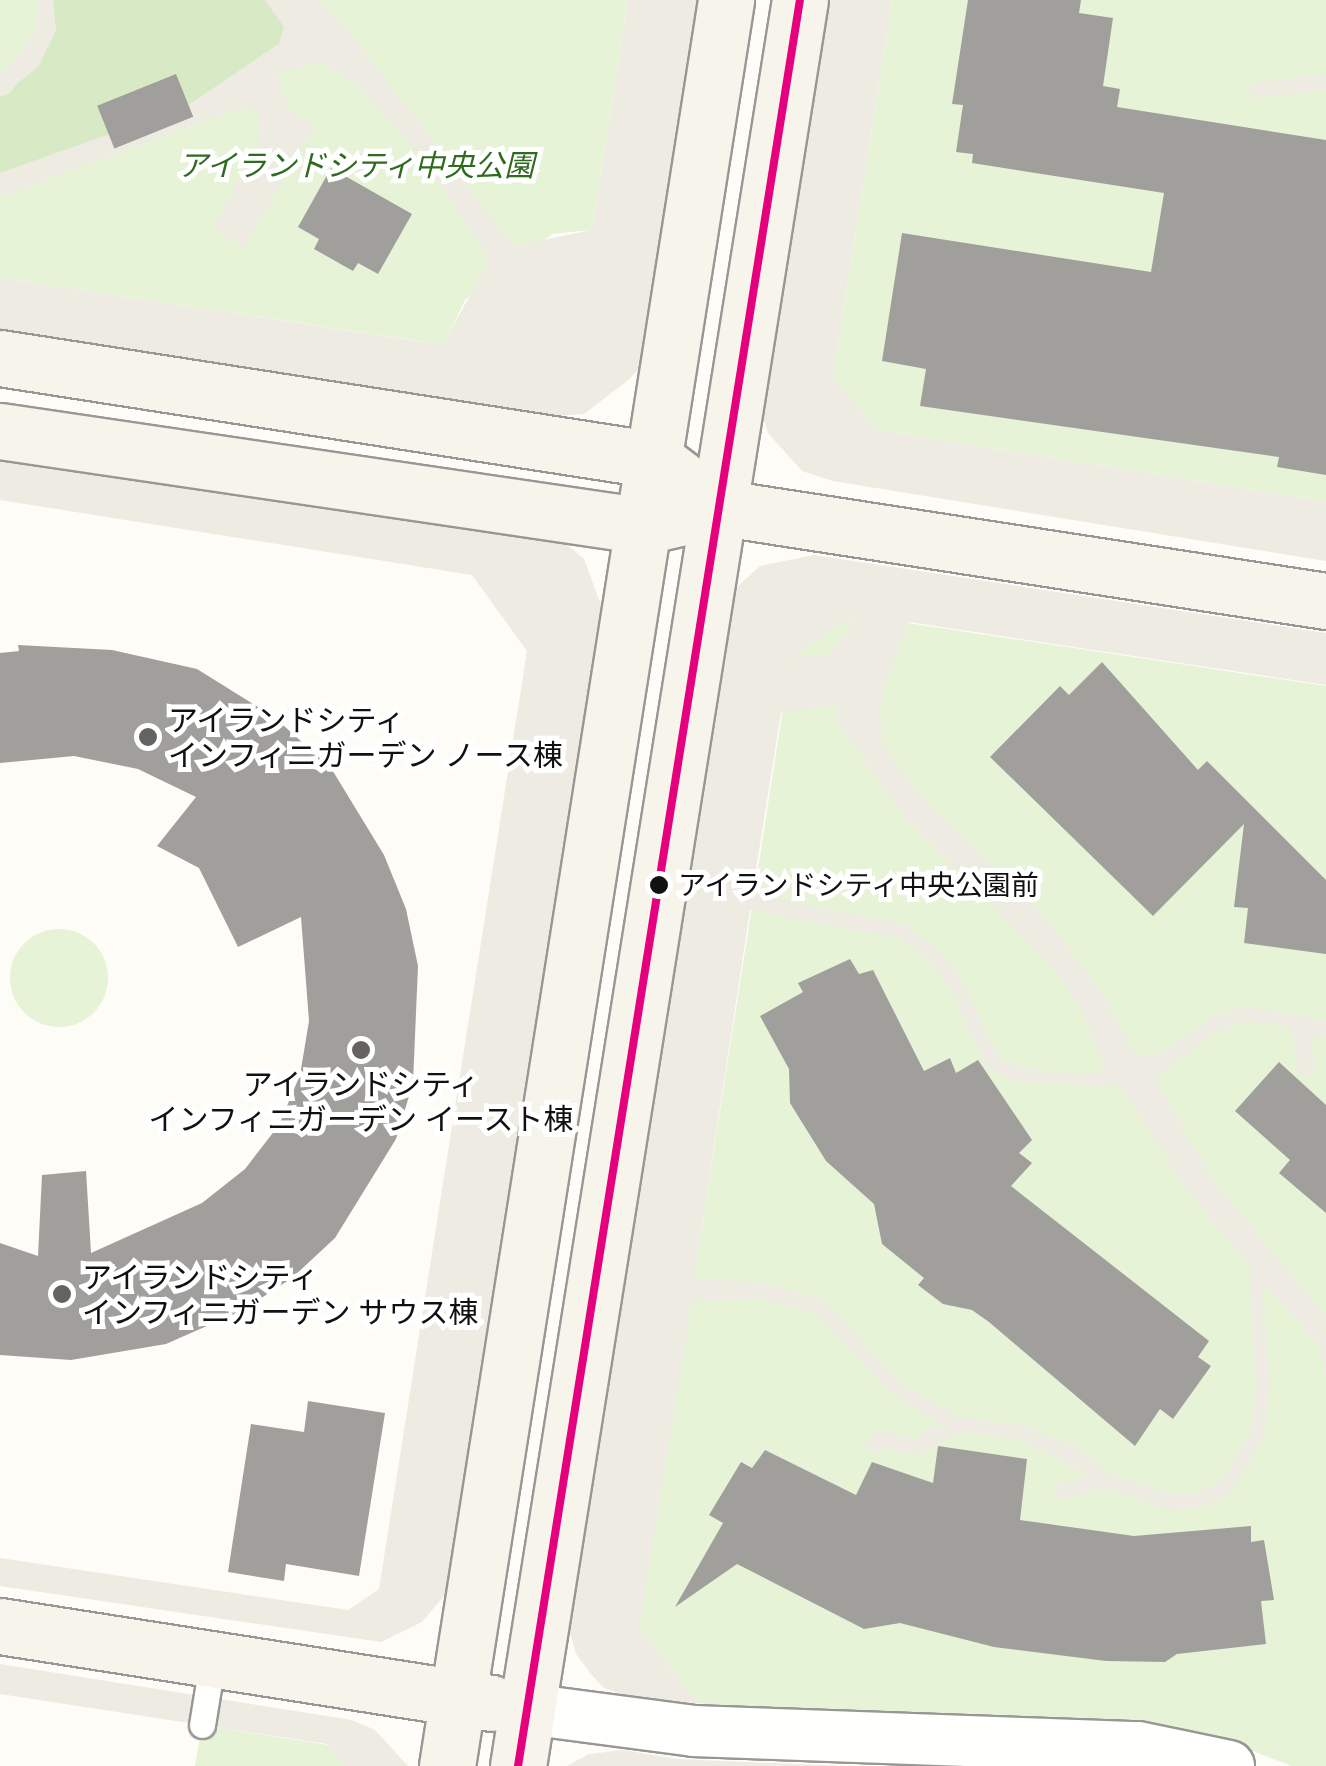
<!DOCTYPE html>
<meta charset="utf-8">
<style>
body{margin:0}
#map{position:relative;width:1326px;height:1766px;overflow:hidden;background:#fdfcf7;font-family:Lora,"Noto Sans JP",serif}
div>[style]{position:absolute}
.green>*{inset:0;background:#e7f3d7}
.round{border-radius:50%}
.forest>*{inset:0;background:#d8eac5}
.plaza>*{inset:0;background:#edebe2}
.building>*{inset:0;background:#a19f9c;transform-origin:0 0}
.roads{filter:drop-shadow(2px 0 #979795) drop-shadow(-2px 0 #979795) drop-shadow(0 2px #979795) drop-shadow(0 -2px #979795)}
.lane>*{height:25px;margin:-12.5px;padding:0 12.5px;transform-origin:12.5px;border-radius:12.5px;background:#fffffe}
.street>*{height:50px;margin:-25px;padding:0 25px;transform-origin:25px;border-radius:25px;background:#fffffe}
.secondary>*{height:55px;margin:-27.5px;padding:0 27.5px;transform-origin:27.5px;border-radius:27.5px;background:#f6f4eb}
.bus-1>*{height:8px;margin:-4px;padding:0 4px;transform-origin:4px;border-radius:4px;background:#e5007d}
.dots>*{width:28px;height:28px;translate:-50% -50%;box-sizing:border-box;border:5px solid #fff;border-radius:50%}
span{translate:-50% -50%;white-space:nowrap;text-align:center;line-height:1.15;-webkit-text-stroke:10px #fff;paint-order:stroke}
.bus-label{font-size:28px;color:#111}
.left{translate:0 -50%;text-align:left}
.park-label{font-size:30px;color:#2f6b1f;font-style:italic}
.poi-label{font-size:30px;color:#111}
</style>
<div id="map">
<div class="green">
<i style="clip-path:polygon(0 0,628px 0,592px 230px,552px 234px,465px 300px,444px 345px,0 278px)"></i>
<i style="clip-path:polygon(892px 0,1326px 0,1326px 502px,877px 430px,833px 376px)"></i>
<i style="clip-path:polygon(854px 615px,1326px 686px,1326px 1766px,1292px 1766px,1242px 1747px,697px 1703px,639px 1627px,791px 658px)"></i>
<i class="round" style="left:10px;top:929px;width:98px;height:98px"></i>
<i style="clip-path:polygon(202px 1725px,328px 1745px,344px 1766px,195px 1766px)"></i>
</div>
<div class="forest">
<i style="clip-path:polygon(53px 0,265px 0,285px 27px,279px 44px,184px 108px,0 173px,0 97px,10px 93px,56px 31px)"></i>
</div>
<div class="plaza">
<i style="clip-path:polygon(38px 0,53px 0,56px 31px,38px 67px,0 97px,0 75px,35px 35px)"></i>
<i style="clip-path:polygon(265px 0,316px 0,345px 26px,513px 246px,592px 230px,628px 0,703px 0,647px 361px,627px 381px,584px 414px,558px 416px,0 330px,0 278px,443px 345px,489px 260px,428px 164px,356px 84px,322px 62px,275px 74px,289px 110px,315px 126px,244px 248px,213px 228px,260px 138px,259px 116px,242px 107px,0 197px,0 173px,184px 108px,279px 44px,284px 27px)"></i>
<i style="clip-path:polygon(822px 0,892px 0,833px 376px,877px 430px,1326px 502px,1326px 561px,833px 481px,802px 471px,768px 433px,759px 405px)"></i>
<i style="clip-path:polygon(1326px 74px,1326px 90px,1250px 98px,1249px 84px)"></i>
<i style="clip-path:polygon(0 451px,563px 541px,584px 559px,601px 605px,452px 1586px,422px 1622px,381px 1642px,0 1586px,0 1558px,348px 1610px,379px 1589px,527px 651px,472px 575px,0 500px)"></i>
<i style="clip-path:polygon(evenodd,814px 555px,1326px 633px,1326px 685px,909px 622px,883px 689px,880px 716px,883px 743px,920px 796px,1045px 916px,1103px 994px,1135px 1054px,1159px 1055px,1208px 1019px,1241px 1006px,1326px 1021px,1326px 1036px,1319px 1034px,1312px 1044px,1314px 1075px,1299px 1075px,1290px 1027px,1244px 1021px,1215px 1033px,1155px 1079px,1212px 1179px,1326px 1316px,1326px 1378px,1317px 1342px,1262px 1284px,1270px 1385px,1265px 1434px,1233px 1492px,1201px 1508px,1165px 1510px,1104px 1487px,1057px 1501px,1052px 1486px,1088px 1475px,1024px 1441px,963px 1432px,917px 1455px,884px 1448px,875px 1454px,864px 1445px,871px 1436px,885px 1432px,916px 1440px,926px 1428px,947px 1428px,892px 1395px,817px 1314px,766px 1300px,692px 1301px,639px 1627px,697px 1703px,628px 1696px,604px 1688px,590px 1673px,576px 1654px,569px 1629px,726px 626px,738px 586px,760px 566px,814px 555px,853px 616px,849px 631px,827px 655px,793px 657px,853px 616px,814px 555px,835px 705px,839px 724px,900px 812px,1051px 965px,1079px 1007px,1105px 1069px,1090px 1074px,1019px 1068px,998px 1057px,961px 977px,936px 947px,904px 924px,752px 894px,781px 713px,835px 705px,814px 555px,750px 910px,898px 938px,926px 958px,948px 985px,987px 1068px,1015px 1082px,1120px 1086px,1190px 1195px,1249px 1265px,1255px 1385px,1251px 1432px,1221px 1481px,1197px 1493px,1168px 1494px,1109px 1473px,1076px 1447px,1026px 1426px,960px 1417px,902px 1384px,824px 1300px,769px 1284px,694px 1278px,750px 910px)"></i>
<i style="clip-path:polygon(0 1664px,352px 1720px,375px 1730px,408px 1766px,344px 1766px,327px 1744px,0 1694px)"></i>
<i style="clip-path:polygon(623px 1750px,678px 1759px,841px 1766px,567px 1766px,589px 1754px)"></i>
</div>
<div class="building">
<i style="clip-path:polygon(968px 0,1081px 0,1079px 13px,1113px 18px,1103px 86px,1120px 89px,1117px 107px,1326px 140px,1326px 475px,1277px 467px,1279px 457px,920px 406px,926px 369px,882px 361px,902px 233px,1151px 272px,1164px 193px,972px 163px,973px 154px,956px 152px,963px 105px,952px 104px)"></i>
<i style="left:176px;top:74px;width:46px;height:85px;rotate:68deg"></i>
<i style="clip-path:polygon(331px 168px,412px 214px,378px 274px,358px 263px,353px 271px,314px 249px,319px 239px,298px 227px)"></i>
<i style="clip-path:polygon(18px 645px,112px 650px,197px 669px,274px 717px,331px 768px,384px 855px,406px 909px,418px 966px,413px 1083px,396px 1139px,335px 1238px,292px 1278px,243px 1310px,166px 1344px,71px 1360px,0 1355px,0 1243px,38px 1256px,42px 1175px,86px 1171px,91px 1253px,202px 1203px,245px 1169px,279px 1125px,300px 1075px,309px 1021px,301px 917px,238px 947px,199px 868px,157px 846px,196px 797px,138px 769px,74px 756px,0 763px,0 653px,19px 651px)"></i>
<i style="clip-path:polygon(1102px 662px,1198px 770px,1207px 761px,1326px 880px,1326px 954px,1244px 943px,1248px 908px,1234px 907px,1244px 824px,1153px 916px,990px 757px,1060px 686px,1069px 695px)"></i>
<i style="clip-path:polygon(850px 959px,859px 974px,873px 970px,924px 1071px,950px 1058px,956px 1073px,978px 1060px,1032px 1140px,1019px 1153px,1032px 1163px,1011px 1186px,1209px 1341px,1198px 1357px,1211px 1366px,1173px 1419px,1160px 1409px,1135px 1446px,989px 1322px,972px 1310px,943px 1304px,918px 1285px,924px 1278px,882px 1244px,874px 1204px,826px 1161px,790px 1103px,789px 1069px,760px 1016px,803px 992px,798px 983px)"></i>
<i style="clip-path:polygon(1279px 1062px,1326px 1105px,1326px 1213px,1279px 1173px,1290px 1160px,1235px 1111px)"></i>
<i style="clip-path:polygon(308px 1401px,385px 1413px,359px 1576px,286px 1564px,284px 1581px,228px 1572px,251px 1424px,304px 1432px)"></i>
<i style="clip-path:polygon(938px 1446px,1027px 1459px,1020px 1520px,1134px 1536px,1251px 1526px,1251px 1542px,1264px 1540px,1274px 1600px,1261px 1601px,1266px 1644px,1177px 1654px,1165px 1662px,1106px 1661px,994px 1647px,900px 1623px,864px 1629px,737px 1564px,675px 1607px,723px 1523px,709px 1515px,741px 1462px,752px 1468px,765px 1450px,856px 1495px,872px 1462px,933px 1483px)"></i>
</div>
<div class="roads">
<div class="lane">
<i style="left:202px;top:1725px;width:68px;rotate:-80.7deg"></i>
</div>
<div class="street">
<i style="left:527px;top:1709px;width:167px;rotate:7.5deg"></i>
<i style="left:693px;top:1731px;width:445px;rotate:2.1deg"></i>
<i style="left:1138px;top:1747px;width:93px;rotate:11.8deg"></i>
</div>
<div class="secondary">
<i style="left:0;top:358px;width:664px;rotate:8.84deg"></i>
<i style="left:656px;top:460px;width:34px;rotate:37deg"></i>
<i style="left:0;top:431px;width:652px;rotate:8.38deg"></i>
<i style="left:645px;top:526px;width:80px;rotate:-13deg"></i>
<i style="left:723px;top:508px;width:610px;rotate:8.77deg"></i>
<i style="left:0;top:1626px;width:497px;rotate:8.9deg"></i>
<i style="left:447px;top:1766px;width:1788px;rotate:-81.02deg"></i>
<i style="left:518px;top:1766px;width:1788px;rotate:-80.93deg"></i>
</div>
</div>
<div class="bus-1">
<i style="left:518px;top:1766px;width:1788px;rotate:-80.93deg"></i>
</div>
<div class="dots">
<i style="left:148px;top:737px;background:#646362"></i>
<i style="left:659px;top:885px;background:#111"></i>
<i style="left:361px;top:1050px;background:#646362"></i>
<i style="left:62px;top:1294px;background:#646362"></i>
</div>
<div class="bus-label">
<span class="left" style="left:678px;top:885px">アイランドシティ中央公園前</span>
</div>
<div class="park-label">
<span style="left:356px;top:165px">アイランドシティ中央公園</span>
</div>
<div class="poi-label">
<span class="left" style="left:168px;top:737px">アイランドシティ<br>インフィニガーデン ノース棟</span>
<span style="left:361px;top:1101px">アイランドシティ<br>インフィニガーデン イースト棟</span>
<span class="left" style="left:82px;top:1294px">アイランドシティ<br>インフィニガーデン サウス棟</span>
</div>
</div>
